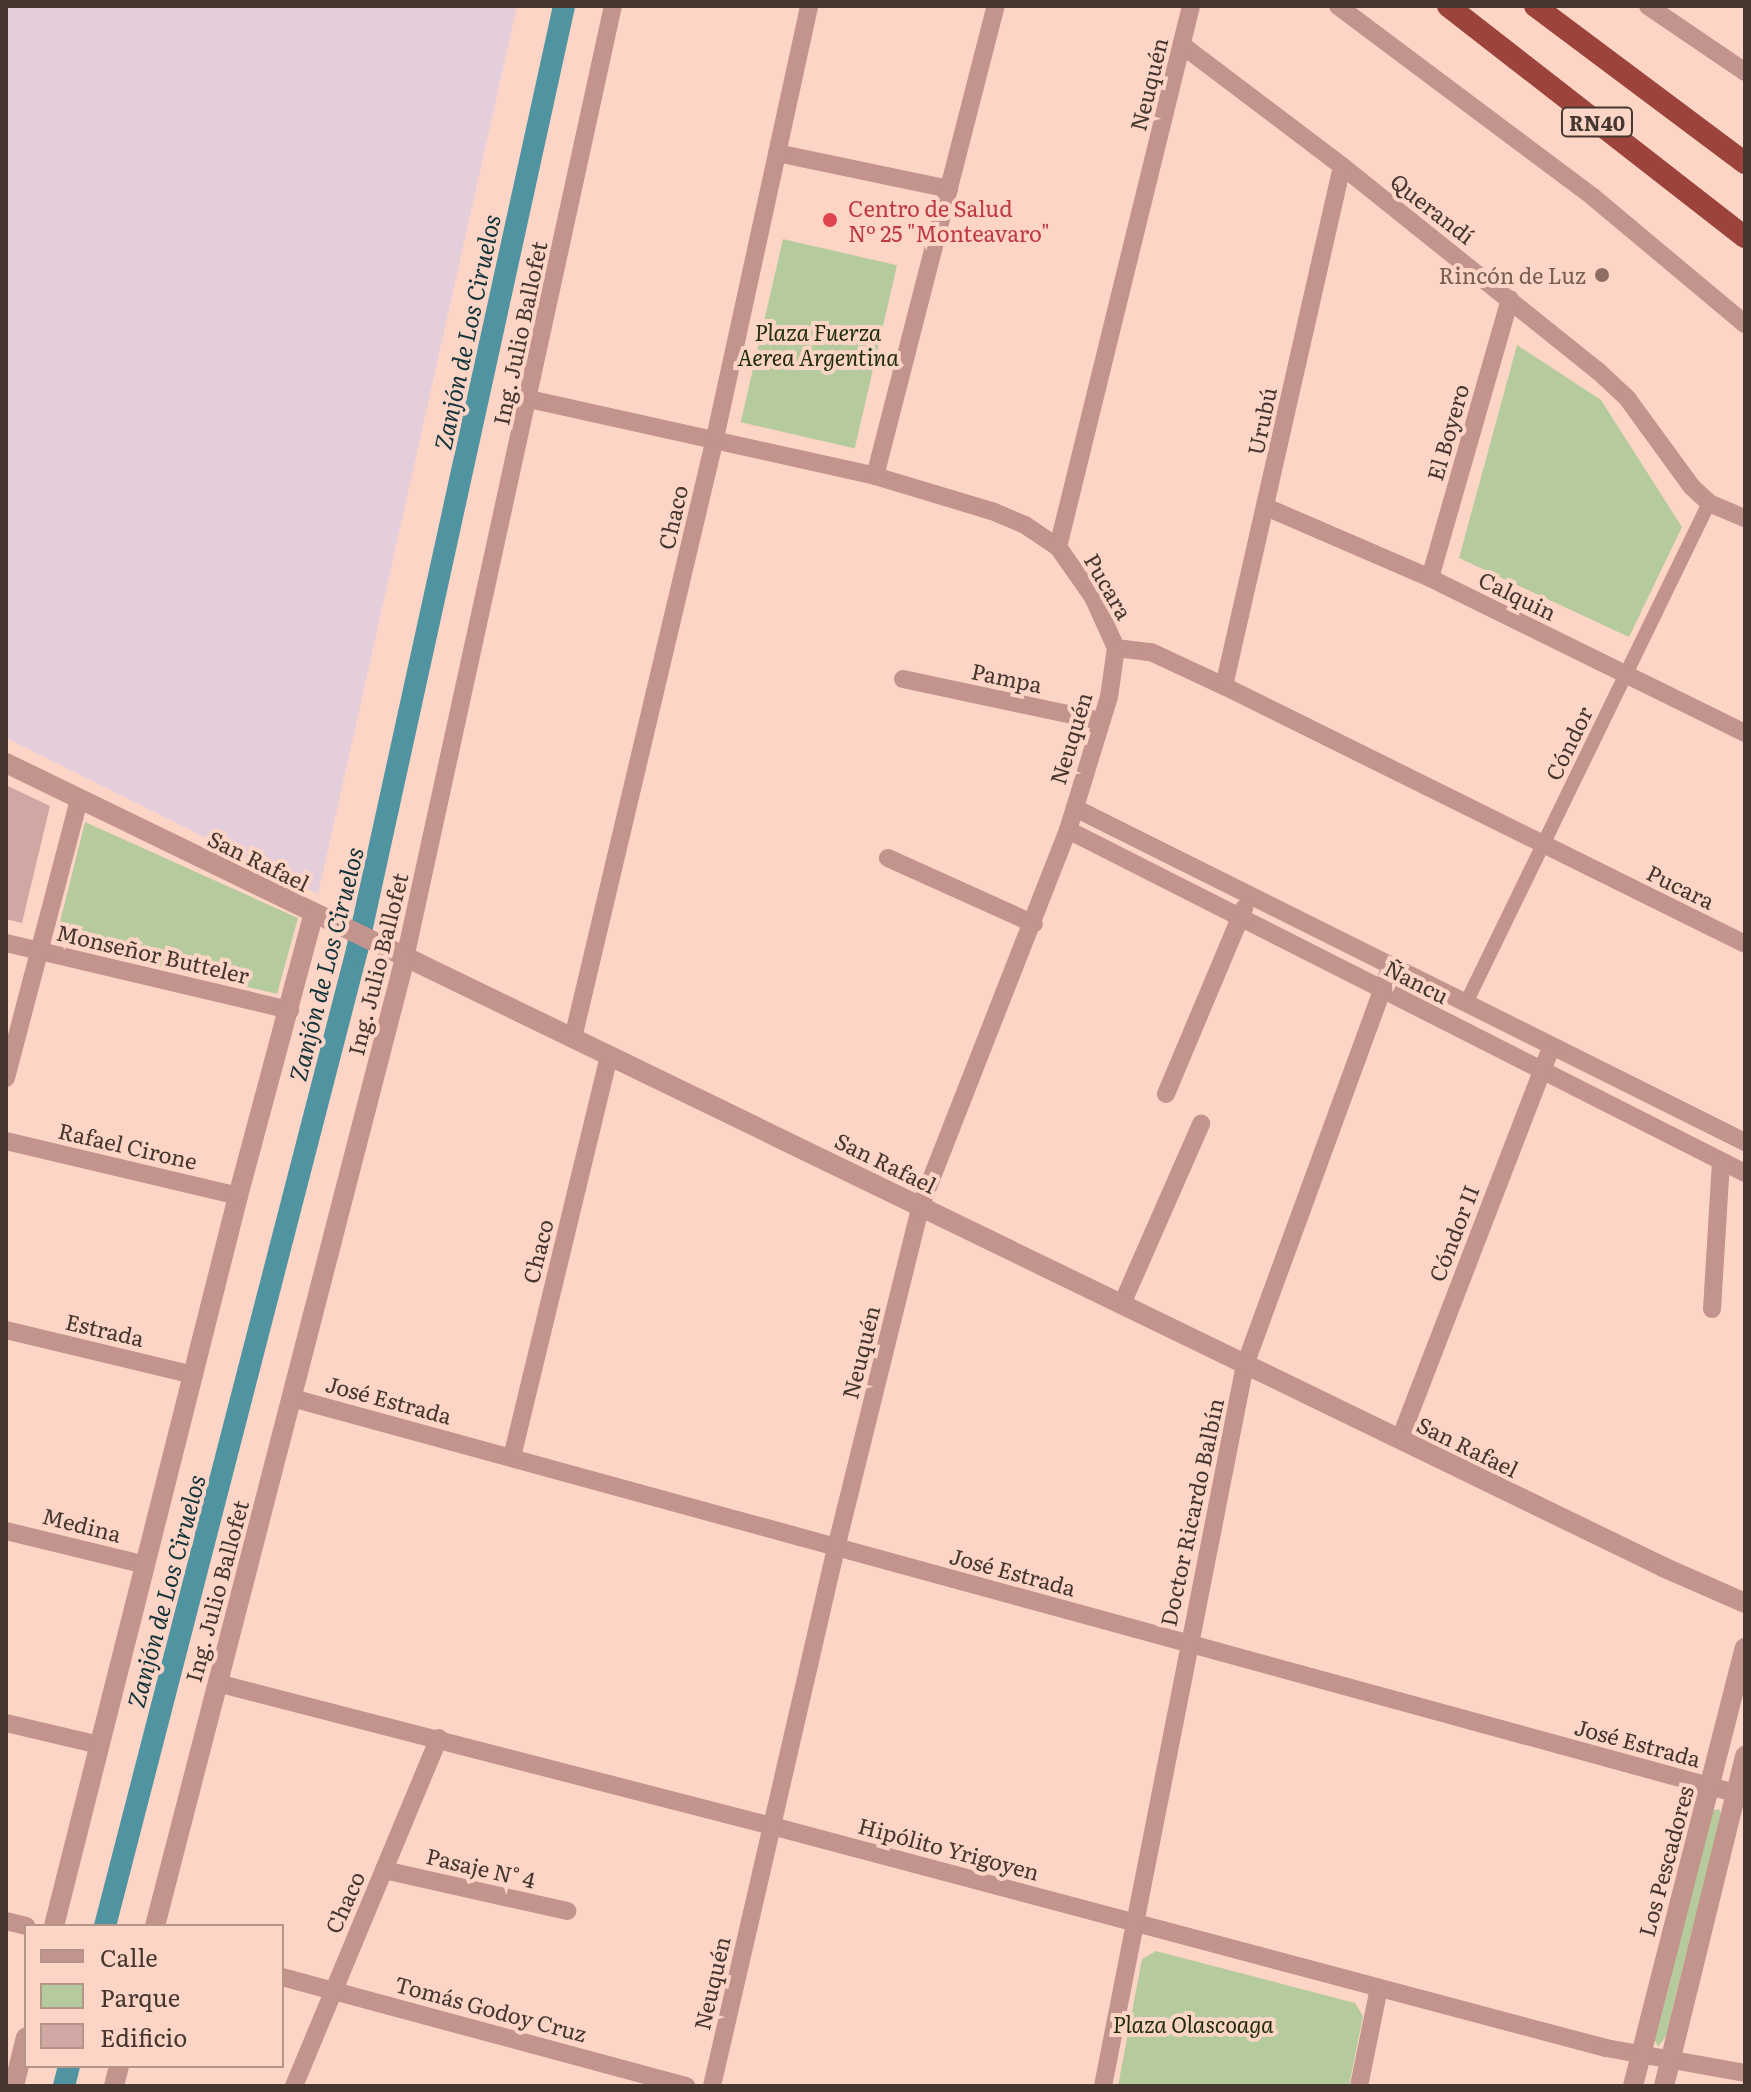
<!DOCTYPE html>
<meta charset="utf-8">
<style>
body{margin:0}
#map{position:relative;width:1751px;height:2092px;overflow:hidden;background:#fdd5c6;font-family:Literata,serif}
div>[style]{position:absolute}
.industrial>*{inset:0;background:#e4cedc}
.green>*{inset:0;background:#b6cb9d;transform-origin:0 0}
.canal>*{height:22px;margin:-11px;padding:0 11px;transform-origin:11px;border-radius:11px;background:#5194a1}
.building>*{inset:0;background:#d0a7a3}
.pedestrian>*{height:14px;margin:-7px;padding:0 7px;transform-origin:7px;border-radius:7px;background:#c3938d}
.minor>*{height:18px;margin:-9px;padding:0 9px;transform-origin:9px;border-radius:9px;background:#c3938d}
.tertiary>*{height:20px;margin:-10px;padding:0 10px;transform-origin:10px;border-radius:10px;background:#c3938d}
.trunk>*{height:22px;margin:-11px;padding:0 11px;transform-origin:11px;border-radius:11px;background:#9c443b}
.dots>*{width:22px;height:22px;translate:-50% -50%;box-sizing:border-box;border:4px solid #fdd5c6;border-radius:50%}
span{translate:-50% -50%;white-space:nowrap;text-align:center;line-height:1.15;-webkit-text-stroke:8px #fdd5c6;paint-order:stroke}
.shield-label span{padding:2px 6px;background:#fdd5c6;border:2px solid;border-radius:6px;-webkit-text-stroke-width:0}
.shield-label{font-size:20px;color:#453630;font-weight:700}
.street-label{font-size:22px;color:#453630}
.health-label{font-size:22px;color:#be3a42}
.left{translate:0 -50%;text-align:left}
.education-label{font-size:22px;color:#785e54}
.right{translate:-100% -50%;text-align:right}
.park-label{font-size:22px;color:#202f0a;font-style:italic}
.water-label{font-size:24px;color:#12343a;font-style:italic}
.frame{position:absolute;inset:0;border:8px solid #453630;pointer-events:none}
.legend{position:absolute;left:24px;top:1924px;width:260px;height:144px;box-sizing:border-box;background:#fdd5c6;border:2px solid #b3958a;margin:0;padding:10px 14px;list-style:none;font-size:24px;color:#453630}
.legend li{display:flex;align-items:center;gap:16px;height:40px}
.legend b{width:40px;border:2px solid #b3958a}
</style>
<div id="map">
<div class="industrial">
<i style="clip-path:polygon(6px 6px,517px 6px,318px 894px,6px 738px)"></i>
</div>
<div class="green">
<i style="left:783px;top:239px;width:117px;height:188px;rotate:13deg"></i>
<i style="clip-path:polygon(1517px 345px,1601px 400px,1682px 527px,1629px 637px,1459px 558px)"></i>
<i style="clip-path:polygon(85px 822px,298px 918px,277px 994px,55px 942px)"></i>
<i style="clip-path:polygon(1719px 1809px,1721px 1814px,1666px 2036px,1658px 2047px,1654px 2038px,1713px 1810px)"></i>
<i style="clip-path:polygon(1156px 1951px,1355px 2003px,1363px 2016px,1349px 2086px,1118px 2086px,1142px 1959px)"></i>
</div>
<div class="canal">
<i style="left:105px;top:1926px;width:1008px;rotate:-75.52deg"></i>
<i style="left:357px;top:950px;width:966px;rotate:-77.63deg"></i>
<i style="left:64px;top:2086px;width:21px;rotate:-76deg"></i>
</div>
<div class="building">
<i style="clip-path:polygon(6px 785px,50px 806px,22px 923px,6px 919px)"></i>
</div>
<div class="pedestrian">
<i style="left:1466px;top:1003px;width:556px;rotate:-64.08deg"></i>
</div>
<div class="minor">
<i style="left:1338px;top:6px;width:319px;rotate:36.8deg"></i>
<i style="left:1593px;top:197px;width:198px;rotate:39.9deg"></i>
<i style="left:1648px;top:6px;width:117px;rotate:34.2deg"></i>
<i style="left:1182px;top:45px;width:201px;rotate:37.1deg"></i>
<i style="left:1342px;top:166px;width:327px;rotate:38.7deg"></i>
<i style="left:1597px;top:370px;width:41px;rotate:43deg"></i>
<i style="left:1627px;top:398px;width:110px;rotate:53.9deg"></i>
<i style="left:1692px;top:487px;width:23px;rotate:43deg"></i>
<i style="left:1709px;top:503px;width:39px;rotate:23deg"></i>
<i style="left:777px;top:153px;width:176px;rotate:11.8deg"></i>
<i style="left:529px;top:399px;width:354px;rotate:12.5deg"></i>
<i style="left:875px;top:476px;width:122px;rotate:16.7deg"></i>
<i style="left:992px;top:511px;width:36px;rotate:23deg"></i>
<i style="left:1025px;top:525px;width:40px;rotate:34deg"></i>
<i style="left:1058px;top:547px;width:61px;rotate:55deg"></i>
<i style="left:1093px;top:597px;width:56px;rotate:65.7deg"></i>
<i style="left:875px;top:476px;width:485px;rotate:-75.6deg"></i>
<i style="left:1266px;top:507px;width:179px;rotate:23.4deg"></i>
<i style="left:1430px;top:578px;width:351px;rotate:26.2deg"></i>
<i style="left:1058px;top:547px;width:557px;rotate:-76.19deg"></i>
<i style="left:1430px;top:578px;width:290px;rotate:-74deg"></i>
<i style="left:1116px;top:648px;width:35px;rotate:7deg"></i>
<i style="left:1151px;top:652px;width:81px;rotate:25deg"></i>
<i style="left:1224px;top:686px;width:581px;rotate:26.34deg"></i>
<i style="left:903px;top:679px;width:202px;rotate:12deg"></i>
<i style="left:1224px;top:686px;width:533px;rotate:-77.21deg"></i>
<i style="left:1075px;top:808px;width:749px;rotate:26.5deg"></i>
<i style="left:1068px;top:830px;width:759px;rotate:26.87deg"></i>
<i style="left:888px;top:858px;width:160px;rotate:24.3deg"></i>
<i style="left:6px;top:943px;width:292px;rotate:13.3deg"></i>
<i style="left:405px;top:958px;width:974px;rotate:-77.68deg"></i>
<i style="left:573px;top:1038px;width:617px;rotate:-76.68deg"></i>
<i style="left:715px;top:438px;width:442px;rotate:-77.7deg"></i>
<i style="left:6px;top:1078px;width:288px;rotate:-75.3deg"></i>
<i style="left:1166px;top:1094px;width:202px;rotate:-67.2deg"></i>
<i style="left:6px;top:1141px;width:238px;rotate:13.3deg"></i>
<i style="left:1122px;top:1304px;width:197px;rotate:-66.3deg"></i>
<i style="left:1712px;top:1309px;width:147px;rotate:-86.5deg"></i>
<i style="left:6px;top:1330px;width:193px;rotate:13.5deg"></i>
<i style="left:292px;top:1398px;width:1496px;rotate:15.31deg"></i>
<i style="left:1400px;top:1439px;width:421px;rotate:-68.9deg"></i>
<i style="left:512px;top:1457px;width:413px;rotate:-76.4deg"></i>
<i style="left:6px;top:1531px;width:144px;rotate:13.7deg"></i>
<i style="left:217px;top:1683px;width:573px;rotate:14.45deg"></i>
<i style="left:772px;top:1826px;width:863px;rotate:14.91deg"></i>
<i style="left:1606px;top:2048px;width:141px;rotate:10.2deg"></i>
<i style="left:6px;top:1723px;width:96px;rotate:13.3deg"></i>
<i style="left:384px;top:1870px;width:188px;rotate:12.6deg"></i>
<i style="left:6px;top:1921px;width:21px;rotate:14deg"></i>
<i style="left:282px;top:1977px;width:419px;rotate:15.1deg"></i>
<i style="left:294px;top:2086px;width:377px;rotate:-67.4deg"></i>
<i style="left:712px;top:2086px;width:552px;rotate:-77.02deg"></i>
<i style="left:836px;top:1548px;width:353px;rotate:-76.1deg"></i>
<i style="left:921px;top:1205px;width:403px;rotate:-68.6deg"></i>
<i style="left:1068px;top:830px;width:139px;rotate:-72.9deg"></i>
<i style="left:1109px;top:697px;width:49px;rotate:-81.9deg"></i>
<i style="left:1103px;top:2086px;width:735px;rotate:-78.86deg"></i>
<i style="left:1245px;top:1365px;width:426px;rotate:-69.9deg"></i>
<i style="left:1359px;top:2086px;width:100px;rotate:-78.5deg"></i>
</div>
<div class="tertiary">
<i style="left:6px;top:763px;width:1842px;rotate:25.88deg"></i>
<i style="left:1663px;top:1567px;width:90px;rotate:23.7deg"></i>
<i style="left:54px;top:1926px;width:753px;rotate:-75.85deg"></i>
<i style="left:238px;top:1196px;width:293px;rotate:-75deg"></i>
<i style="left:155px;top:1926px;width:1000px;rotate:-75.52deg"></i>
<i style="left:14px;top:2086px;width:50px;rotate:-76.2deg"></i>
<i style="left:114px;top:2086px;width:21px;rotate:-76deg"></i>
<i style="left:1633px;top:2086px;width:452px;rotate:-75.7deg"></i>
<i style="left:1664px;top:2086px;width:340px;rotate:-76.2deg"></i>
</div>
<div class="trunk">
<i style="left:1448px;top:6px;width:376px;rotate:37.9deg"></i>
<i style="left:1535px;top:6px;width:262px;rotate:36.8deg"></i>
</div>
<div class="dots">
<i style="left:830px;top:220px;background:#e0444e"></i>
<i style="left:1602px;top:275px;background:#8d6e63"></i>
</div>
<div class="shield-label">
<span style="left:1597px;top:122px">RN40</span>
</div>
<div class="street-label">
<span style="left:1148px;top:84px;rotate:-76deg">Neuquén</span>
<span style="left:1433px;top:208px;rotate:38deg">Querandí</span>
<span style="left:519px;top:333px;rotate:-78deg">Ing. Julio Ballofet</span>
<span style="left:1261px;top:421px;rotate:-78deg">Urubú</span>
<span style="left:1447px;top:432px;rotate:-74deg">El Boyero</span>
<span style="left:672px;top:517px;rotate:-77deg">Chaco</span>
<span style="left:1109px;top:586px;rotate:60deg">Pucara</span>
<span style="left:1518px;top:595px;rotate:26deg">Calquin</span>
<span style="left:1007px;top:677px;rotate:12deg">Pampa</span>
<span style="left:1070px;top:738px;rotate:-73deg">Neuquén</span>
<span style="left:1568px;top:743px;rotate:-64deg">Cóndor</span>
<span style="left:259px;top:860px;rotate:26deg">San Rafael</span>
<span style="left:1681px;top:886px;rotate:26deg">Pucara</span>
<span style="left:153px;top:953px;rotate:13deg">Monseñor Butteler</span>
<span style="left:377px;top:964px;rotate:-76deg">Ing. Julio Ballofet</span>
<span style="left:1417px;top:981px;rotate:27deg">Ñancu</span>
<span style="left:128px;top:1145px;rotate:13deg">Rafael Cirone</span>
<span style="left:886px;top:1162px;rotate:26deg">San Rafael</span>
<span style="left:1453px;top:1233px;rotate:-69deg">Cóndor II</span>
<span style="left:537px;top:1251px;rotate:-76deg">Chaco</span>
<span style="left:105px;top:1329px;rotate:13deg">Estrada</span>
<span style="left:860px;top:1352px;rotate:-76deg">Neuquén</span>
<span style="left:389px;top:1399px;rotate:15deg">José Estrada</span>
<span style="left:1468px;top:1446px;rotate:26deg">San Rafael</span>
<span style="left:1191px;top:1512px;rotate:-78deg">Doctor Ricardo Balbín</span>
<span style="left:82px;top:1524px;rotate:14deg">Medina</span>
<span style="left:1013px;top:1571px;rotate:15deg">José Estrada</span>
<span style="left:216px;top:1591px;rotate:-75deg">Ing. Julio Ballofet</span>
<span style="left:1638px;top:1742px;rotate:15deg">José Estrada</span>
<span style="left:949px;top:1848px;rotate:15deg">Hipólito Yrigoyen</span>
<span style="left:1665px;top:1861px;rotate:-75deg">Los Pescadores</span>
<span style="left:481px;top:1867px;rotate:13deg">Pasaje N° 4</span>
<span style="left:344px;top:1902px;rotate:-66deg">Chaco</span>
<span style="left:711px;top:1983px;rotate:-77deg">Neuquén</span>
<span style="left:491px;top:2008px;rotate:15deg">Tomás Godoy Cruz</span>
</div>
<div class="health-label">
<span class="left" style="left:848px;top:220px">Centro de Salud<br>Nº 25 "Monteavaro"</span>
</div>
<div class="education-label">
<span class="right" style="left:1586px;top:275px">Rincón de Luz</span>
</div>
<div class="park-label">
<span style="left:818px;top:344px">Plaza Fuerza<br>Aerea Argentina</span>
<span style="left:1193px;top:2024px">Plaza Olascoaga</span>
</div>
<div class="water-label">
<span style="left:466px;top:332px;rotate:-78deg">Zanjón de Los Ciruelos</span>
<span style="left:325px;top:964px;rotate:-76deg">Zanjón de Los Ciruelos</span>
<span style="left:165px;top:1591px;rotate:-75deg">Zanjón de Los Ciruelos</span>
</div>
<div class="frame"></div>
<ul class="legend">
<li><b style="height:10px;background:#c3938d"></b>Calle</li>
<li><b style="height:22px;background:#b6cb9d"></b>Parque</li>
<li><b style="height:22px;background:#d0a7a3"></b>Edificio</li>
</ul>
</div>
